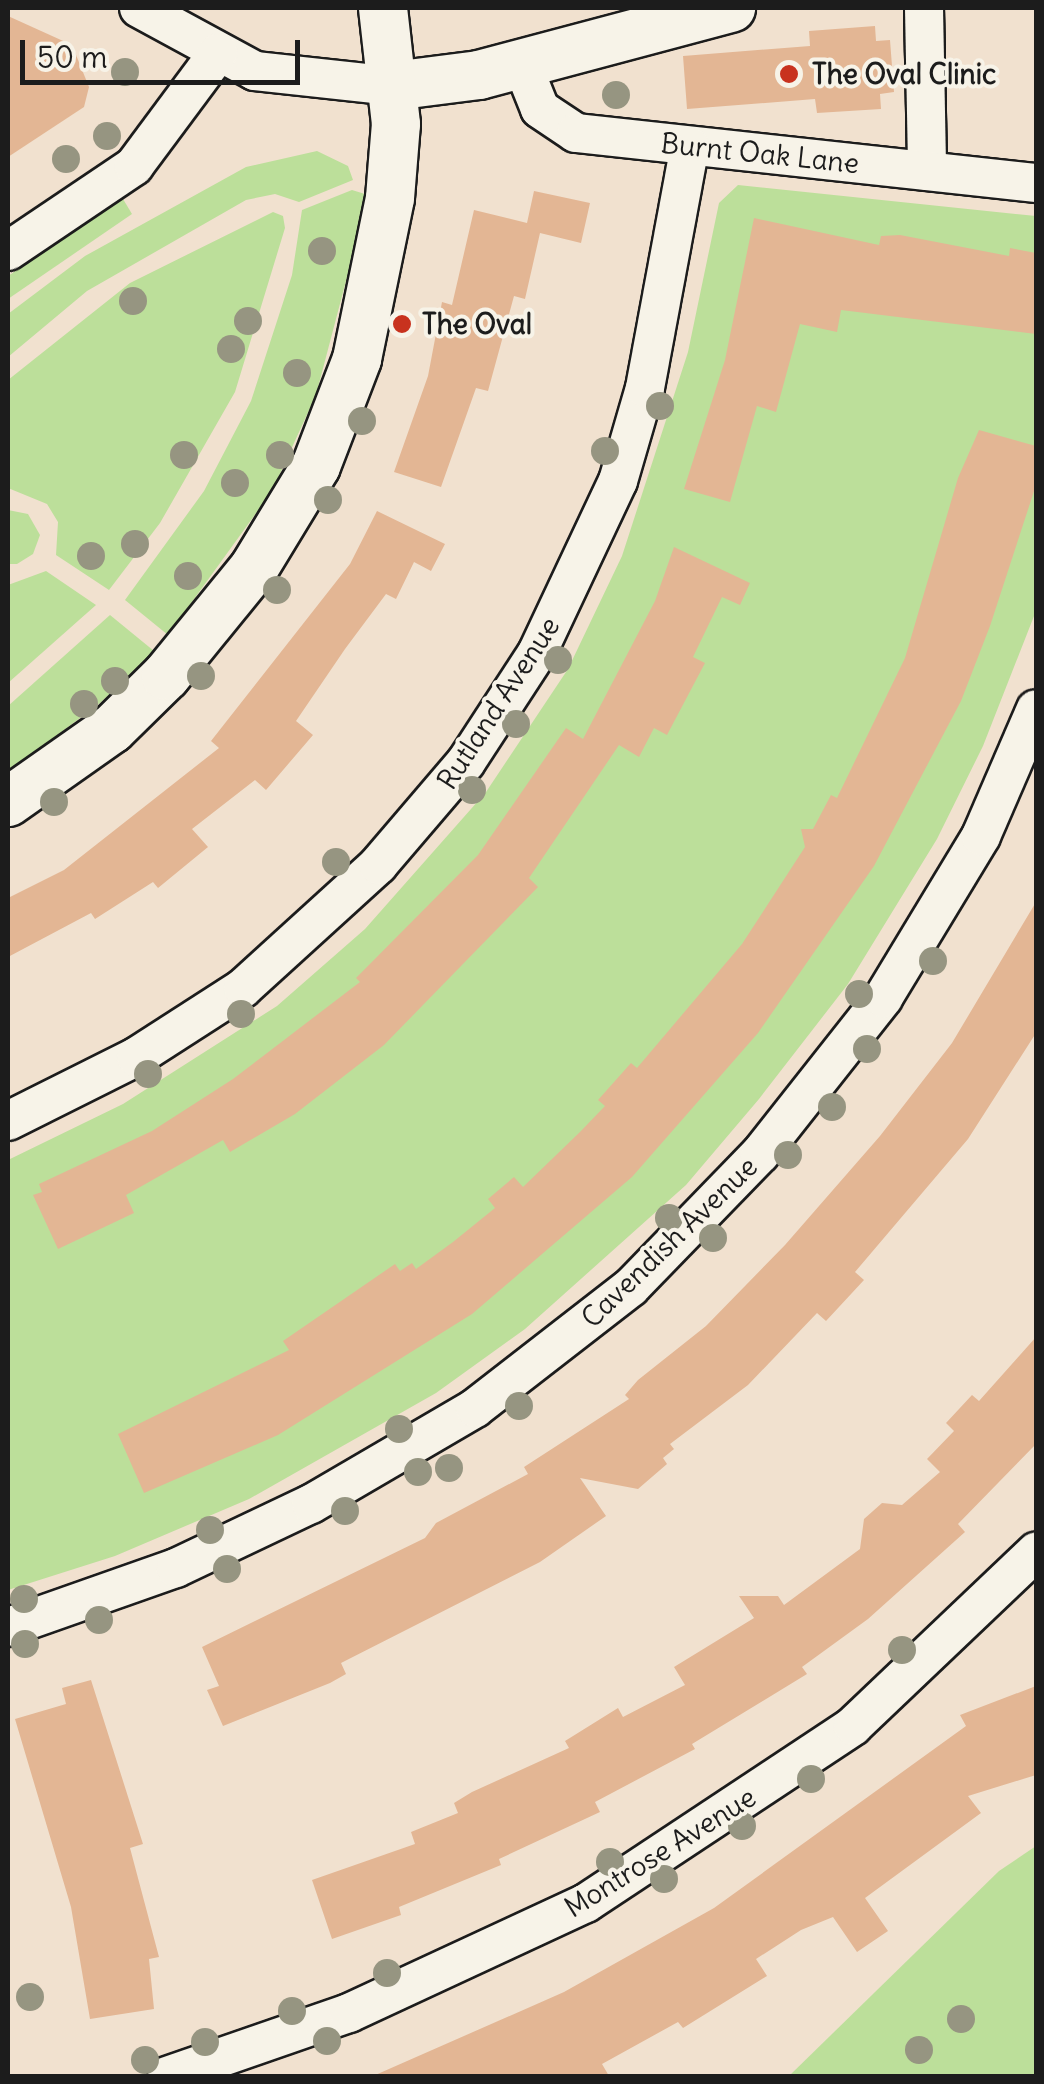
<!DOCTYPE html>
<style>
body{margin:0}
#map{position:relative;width:1044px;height:2084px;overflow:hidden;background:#f1e1cf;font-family:Delius,sans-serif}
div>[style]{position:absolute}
.green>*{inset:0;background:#bcdf9a}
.building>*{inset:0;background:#e3b694}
.roads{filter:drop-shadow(2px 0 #1c1c1c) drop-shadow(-2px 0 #1c1c1c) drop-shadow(0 2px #1c1c1c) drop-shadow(0 -2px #1c1c1c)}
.minor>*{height:38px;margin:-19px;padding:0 19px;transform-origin:19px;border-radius:19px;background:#f7f3e8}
.tertiary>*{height:48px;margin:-24px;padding:0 24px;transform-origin:24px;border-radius:24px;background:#f7f3e8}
.trees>*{width:28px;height:28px;margin:-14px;border-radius:50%;background:#969581}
.dots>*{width:28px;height:28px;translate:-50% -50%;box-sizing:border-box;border:5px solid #f7f3e8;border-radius:50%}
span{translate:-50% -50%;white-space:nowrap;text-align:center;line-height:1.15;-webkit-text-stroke:8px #f7f3e8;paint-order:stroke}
.poi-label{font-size:28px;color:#1c1c1c;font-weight:700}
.left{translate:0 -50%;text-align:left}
.street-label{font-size:28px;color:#1c1c1c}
.frame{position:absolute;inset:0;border:10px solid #1c1c1c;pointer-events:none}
.scale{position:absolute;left:20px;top:40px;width:280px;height:45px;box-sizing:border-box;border:5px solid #1c1c1c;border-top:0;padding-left:12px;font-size:30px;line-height:35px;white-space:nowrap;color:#1c1c1c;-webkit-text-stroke:8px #f7f3e8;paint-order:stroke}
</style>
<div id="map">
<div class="green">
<i style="clip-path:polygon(317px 151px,348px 166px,353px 180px,299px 202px,275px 194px,246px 200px,87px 291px,8px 357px,8px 314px,85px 256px,246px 167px)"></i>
<i style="clip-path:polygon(738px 185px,1036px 216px,1036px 611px,983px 746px,937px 839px,848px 984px,759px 1099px,686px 1185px,525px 1329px,436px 1393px,249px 1499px,115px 1556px,8px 1590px,8px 1160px,123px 1104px,277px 1006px,365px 929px,486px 792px,568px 669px,622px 556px,688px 352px,719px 203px)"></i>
<i style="clip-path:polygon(352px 190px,365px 194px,362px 220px,316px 395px,272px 491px,168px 635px,125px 600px,204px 491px,251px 401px,292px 275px,302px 210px)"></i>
<i style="clip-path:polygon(123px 199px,132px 214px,8px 299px,8px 276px)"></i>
<i style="clip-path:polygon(273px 212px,283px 216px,285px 228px,235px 392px,160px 523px,109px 590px,56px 555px,58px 522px,47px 504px,8px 488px,8px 380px,130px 283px)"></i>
<i style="clip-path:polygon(8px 510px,28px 514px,40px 535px,33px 554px,17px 564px,8px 564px)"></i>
<i style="clip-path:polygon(46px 571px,96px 605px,8px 683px,8px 585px)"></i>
<i style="clip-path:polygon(110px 615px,154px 651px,100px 703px,8px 772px,8px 706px)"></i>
<i style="clip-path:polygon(1036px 1846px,1036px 2076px,789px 2076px,999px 1871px)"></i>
</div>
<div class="building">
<i style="clip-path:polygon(8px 16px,72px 45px,89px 87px,84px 107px,8px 157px)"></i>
<i style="clip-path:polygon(875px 26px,876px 41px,890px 40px,894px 92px,880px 94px,881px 109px,817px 113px,815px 99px,687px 109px,683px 56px,810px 46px,809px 31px)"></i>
<i style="clip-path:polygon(534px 191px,590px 203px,581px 243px,540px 233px,525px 299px,514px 296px,488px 391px,476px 388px,441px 487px,394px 472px,428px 376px,442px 302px,452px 305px,474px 210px,527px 223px)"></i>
<i style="clip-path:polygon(754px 218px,879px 245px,881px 236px,900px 235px,1009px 256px,1010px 248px,1036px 253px,1036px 334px,841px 310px,837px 332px,800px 324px,776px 412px,757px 406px,730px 502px,684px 489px,725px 360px)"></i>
<i style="clip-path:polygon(979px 430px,1036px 446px,1036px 485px,990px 626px,961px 701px,874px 866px,758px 1033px,632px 1177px,472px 1314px,278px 1435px,144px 1493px,118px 1434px,289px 1350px,283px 1341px,395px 1264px,400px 1271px,412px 1263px,416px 1269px,453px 1242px,495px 1208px,488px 1199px,514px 1177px,523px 1187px,580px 1132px,605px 1106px,598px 1100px,631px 1063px,637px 1068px,742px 944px,805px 847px,801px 829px,813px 829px,831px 795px,837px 798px,905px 658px,958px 478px)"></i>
<i style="clip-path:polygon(377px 511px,445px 544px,431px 571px,414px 562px,396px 599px,386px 594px,345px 649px,296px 721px,313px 735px,266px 790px,255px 780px,192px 829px,208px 847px,158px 888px,153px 882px,95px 919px,91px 913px,8px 957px,8px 898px,64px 870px,219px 748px,211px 741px,350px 564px)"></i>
<i style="clip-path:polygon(674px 547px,750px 583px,740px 605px,722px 597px,693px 657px,705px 663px,667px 735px,654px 728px,639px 757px,619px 745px,529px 878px,538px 887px,384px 1045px,295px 1114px,230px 1152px,223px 1140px,126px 1195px,134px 1213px,58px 1249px,33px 1195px,42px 1192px,39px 1184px,152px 1131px,233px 1079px,360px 982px,356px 978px,478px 855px,566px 728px,583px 739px,655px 601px)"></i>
<i style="clip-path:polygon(1036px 902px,1036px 1033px,968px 1139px,855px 1272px,864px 1280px,826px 1321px,817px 1313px,748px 1385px,670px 1444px,674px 1449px,663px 1458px,667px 1464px,638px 1489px,580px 1478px,606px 1516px,540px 1562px,341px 1663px,346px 1674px,330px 1683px,223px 1726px,207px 1690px,219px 1686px,202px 1647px,425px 1538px,436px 1523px,528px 1474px,524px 1467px,629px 1399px,625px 1395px,638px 1380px,706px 1326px,785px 1245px,880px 1136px,952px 1043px)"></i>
<i style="clip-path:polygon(1036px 1337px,1036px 1444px,958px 1524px,965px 1532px,868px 1619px,802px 1667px,807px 1674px,692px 1744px,695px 1749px,595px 1802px,600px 1812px,499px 1859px,501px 1865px,399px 1907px,401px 1915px,332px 1939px,312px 1880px,415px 1844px,411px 1832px,458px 1813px,454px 1803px,472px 1792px,569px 1748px,565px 1741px,618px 1708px,623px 1717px,685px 1685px,674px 1667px,754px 1618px,739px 1596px,778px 1596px,784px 1605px,860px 1549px,864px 1519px,882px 1503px,902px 1505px,940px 1472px,927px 1459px,954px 1431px,946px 1423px,972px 1395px,979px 1401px)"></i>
<i style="clip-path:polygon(91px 1680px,143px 1844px,130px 1848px,159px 1957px,149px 1959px,154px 2009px,90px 2019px,71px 1907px,15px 1719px,66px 1704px,62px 1688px)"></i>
<i style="clip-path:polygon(1036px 1686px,1036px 1775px,968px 1796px,981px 1813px,865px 1898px,888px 1931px,857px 1952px,833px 1917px,801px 1930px,756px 1959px,767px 1976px,683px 2028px,678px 2022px,602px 2064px,609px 2076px,373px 2076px,564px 1992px,714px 1908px,966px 1726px,960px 1715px)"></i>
</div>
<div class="roads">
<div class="minor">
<i style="left:139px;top:8px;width:132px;rotate:28.5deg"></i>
<i style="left:255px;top:71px;width:139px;rotate:6.2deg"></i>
<i style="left:924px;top:8px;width:163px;rotate:88.9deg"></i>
<i style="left:522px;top:64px;width:48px;rotate:68.2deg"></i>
<i style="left:540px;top:109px;width:43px;rotate:33.7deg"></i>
<i style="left:576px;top:133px;width:463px;rotate:6.2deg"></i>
<i style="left:8px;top:251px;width:152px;rotate:-34deg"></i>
<i style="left:134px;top:166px;width:141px;rotate:-53.4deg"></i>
<i style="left:8px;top:1121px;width:143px;rotate:-26.6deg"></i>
<i style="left:136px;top:1057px;width:127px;rotate:-32.8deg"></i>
<i style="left:243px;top:988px;width:183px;rotate:-42.3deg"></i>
<i style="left:378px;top:865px;width:135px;rotate:-49.5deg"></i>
<i style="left:466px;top:762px;width:130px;rotate:-56.9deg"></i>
<i style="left:537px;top:653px;width:190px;rotate:-64.8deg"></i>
<i style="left:618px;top:481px;width:97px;rotate:-73.8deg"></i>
<i style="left:645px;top:388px;width:246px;rotate:-79.5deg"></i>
<i style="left:8px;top:1627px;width:178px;rotate:-19.4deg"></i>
<i style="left:176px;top:1568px;width:149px;rotate:-25.4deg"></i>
<i style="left:311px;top:1504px;width:190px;rotate:-30.3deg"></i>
<i style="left:475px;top:1408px;width:197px;rotate:-37.8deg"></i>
<i style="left:631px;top:1287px;width:185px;rotate:-45.9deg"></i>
<i style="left:760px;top:1154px;width:199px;rotate:-51.7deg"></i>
<i style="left:883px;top:998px;width:189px;rotate:-58.8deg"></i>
<i style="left:981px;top:836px;width:138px;rotate:-66.6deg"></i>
<i style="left:167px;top:2076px;width:193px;rotate:-19.1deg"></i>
<i style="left:349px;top:2013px;width:261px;rotate:-24.9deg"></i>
<i style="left:586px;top:1903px;width:320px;rotate:-33.5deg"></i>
<i style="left:853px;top:1726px;width:253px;rotate:-43.6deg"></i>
</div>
<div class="tertiary">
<i style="left:393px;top:86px;width:87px;rotate:-7.3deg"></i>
<i style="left:479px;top:75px;width:261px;rotate:-14.9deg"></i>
<i style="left:8px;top:802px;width:127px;rotate:-35.1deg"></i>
<i style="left:112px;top:729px;width:76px;rotate:-44.5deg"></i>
<i style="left:166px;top:676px;width:139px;rotate:-50.8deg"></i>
<i style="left:254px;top:568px;width:119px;rotate:-58.7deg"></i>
<i style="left:316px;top:466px;width:115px;rotate:-69deg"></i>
<i style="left:357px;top:359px;width:164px;rotate:-78.4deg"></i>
<i style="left:390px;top:198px;width:74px;rotate:-85.4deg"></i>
<i style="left:396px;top:124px;width:117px;rotate:-96.4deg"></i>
</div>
</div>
<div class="trees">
<i style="left:125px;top:72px"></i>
<i style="left:616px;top:95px"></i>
<i style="left:107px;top:136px"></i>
<i style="left:66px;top:159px"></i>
<i style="left:322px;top:251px"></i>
<i style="left:133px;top:301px"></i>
<i style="left:248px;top:321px"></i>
<i style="left:231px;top:349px"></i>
<i style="left:297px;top:373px"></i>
<i style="left:660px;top:406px"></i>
<i style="left:362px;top:421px"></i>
<i style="left:605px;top:451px"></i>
<i style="left:184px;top:455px"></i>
<i style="left:280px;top:455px"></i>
<i style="left:235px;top:483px"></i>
<i style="left:328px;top:500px"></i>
<i style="left:135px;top:544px"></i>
<i style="left:91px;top:556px"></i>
<i style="left:188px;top:576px"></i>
<i style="left:277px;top:590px"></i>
<i style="left:558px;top:660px"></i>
<i style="left:201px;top:676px"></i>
<i style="left:115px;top:681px"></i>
<i style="left:84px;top:704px"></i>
<i style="left:516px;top:724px"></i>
<i style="left:472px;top:790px"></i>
<i style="left:54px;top:802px"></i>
<i style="left:336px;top:862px"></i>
<i style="left:933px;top:961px"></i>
<i style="left:859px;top:994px"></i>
<i style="left:241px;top:1014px"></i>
<i style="left:867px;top:1049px"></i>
<i style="left:148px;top:1074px"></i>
<i style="left:832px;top:1107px"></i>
<i style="left:788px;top:1155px"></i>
<i style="left:669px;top:1218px"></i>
<i style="left:713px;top:1238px"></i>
<i style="left:519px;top:1406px"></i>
<i style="left:399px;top:1429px"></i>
<i style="left:449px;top:1468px"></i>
<i style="left:418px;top:1472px"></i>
<i style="left:345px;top:1511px"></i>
<i style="left:210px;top:1530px"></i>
<i style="left:227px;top:1569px"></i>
<i style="left:24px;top:1599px"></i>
<i style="left:99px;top:1620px"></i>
<i style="left:25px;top:1644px"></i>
<i style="left:902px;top:1650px"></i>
<i style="left:811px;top:1779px"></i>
<i style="left:742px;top:1826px"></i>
<i style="left:610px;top:1862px"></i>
<i style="left:664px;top:1879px"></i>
<i style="left:387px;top:1973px"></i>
<i style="left:30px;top:1997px"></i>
<i style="left:292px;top:2011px"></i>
<i style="left:961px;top:2019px"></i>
<i style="left:327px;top:2041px"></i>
<i style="left:205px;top:2042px"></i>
<i style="left:919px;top:2050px"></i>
<i style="left:145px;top:2060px"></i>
</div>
<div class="dots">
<i style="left:789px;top:74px;background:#c8321e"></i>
<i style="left:402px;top:324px;background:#c8321e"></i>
</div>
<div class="poi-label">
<span class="left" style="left:812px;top:74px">The Oval Clinic</span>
<span class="left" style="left:422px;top:324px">The Oval</span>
</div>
<div class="street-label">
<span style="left:760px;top:153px;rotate:6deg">Burnt Oak Lane</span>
<span style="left:498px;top:703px;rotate:-57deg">Rutland Avenue</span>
<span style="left:669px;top:1242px;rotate:-44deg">Cavendish Avenue</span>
<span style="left:660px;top:1852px;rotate:-32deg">Montrose Avenue</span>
</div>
<div class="frame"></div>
<div class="scale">50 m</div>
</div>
